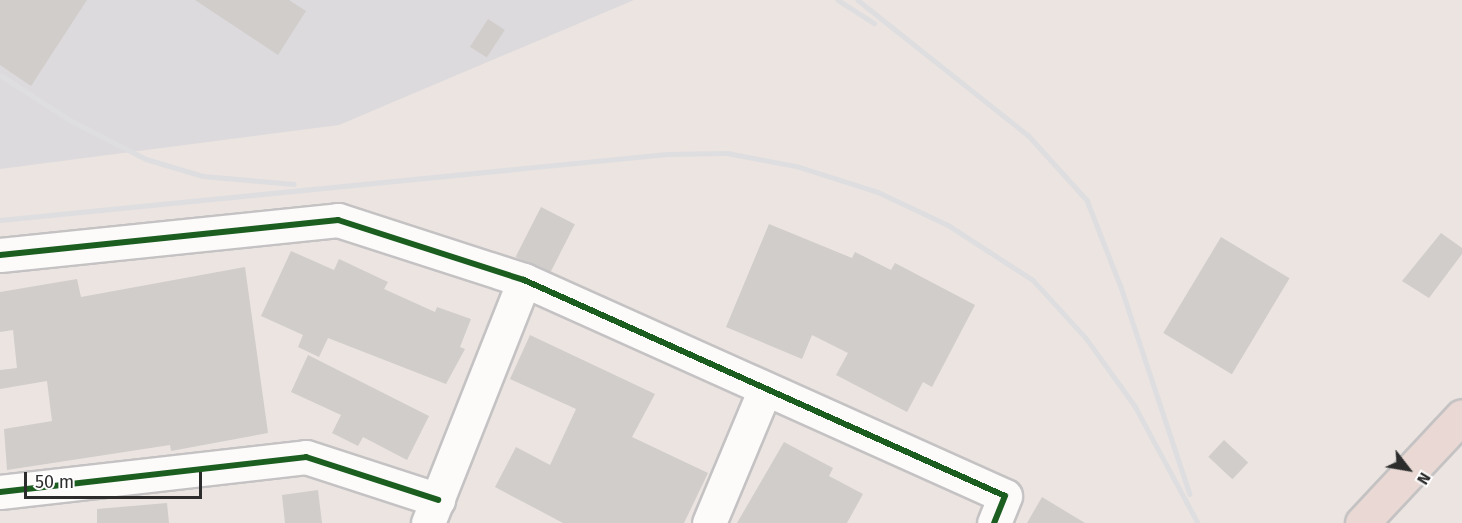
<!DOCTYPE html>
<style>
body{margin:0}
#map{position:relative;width:1462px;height:523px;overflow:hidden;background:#ebe4e1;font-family:"Fira Sans",sans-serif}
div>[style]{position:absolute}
.industrial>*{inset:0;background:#dddadd}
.building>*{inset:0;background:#d1cdcb;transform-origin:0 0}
.roads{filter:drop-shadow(2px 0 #c4c2c3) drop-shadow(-2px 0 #c4c2c3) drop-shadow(0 2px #c4c2c3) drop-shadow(0 -2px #c4c2c3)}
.minor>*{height:33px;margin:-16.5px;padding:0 16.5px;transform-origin:16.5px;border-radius:16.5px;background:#fcfbfa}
.highway>*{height:33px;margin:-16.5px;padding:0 16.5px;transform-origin:16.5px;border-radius:16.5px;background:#e9d8d4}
.rail>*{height:4.5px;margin:-2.25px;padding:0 2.25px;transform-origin:2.25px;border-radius:2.25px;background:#dedee0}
.cycleway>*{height:6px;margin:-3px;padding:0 3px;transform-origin:3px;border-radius:3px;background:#1b5e20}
span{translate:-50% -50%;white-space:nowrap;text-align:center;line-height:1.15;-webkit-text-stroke:4.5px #fff;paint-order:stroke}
.north{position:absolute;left:1378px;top:439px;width:60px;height:60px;-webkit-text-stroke:4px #fff;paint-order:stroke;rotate:121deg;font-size:16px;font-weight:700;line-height:24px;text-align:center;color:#2c2c2c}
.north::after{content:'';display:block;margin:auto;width:21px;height:27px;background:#2c2c2c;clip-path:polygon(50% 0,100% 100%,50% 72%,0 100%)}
.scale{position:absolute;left:24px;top:472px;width:178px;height:27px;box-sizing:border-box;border:3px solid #2c2c2c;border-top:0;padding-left:8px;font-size:18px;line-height:21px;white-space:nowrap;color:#2c2c2c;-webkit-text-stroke:4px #fff;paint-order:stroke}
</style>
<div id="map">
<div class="industrial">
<i style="clip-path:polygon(0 0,634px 0,339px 125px,0 169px)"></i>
</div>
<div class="building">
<i style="clip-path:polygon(0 0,87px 0,31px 86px,0 65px)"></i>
<i style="clip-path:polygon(195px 0,289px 0,306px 11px,278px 55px)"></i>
<i style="left:488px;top:19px;width:20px;height:33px;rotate:33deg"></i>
<i style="left:541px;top:207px;width:38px;height:56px;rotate:27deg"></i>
<i style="clip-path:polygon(769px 224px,852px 258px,855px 252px,891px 270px,895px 263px,975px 305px,932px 387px,923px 382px,907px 412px,836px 375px,848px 353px,812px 335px,802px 359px,726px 327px)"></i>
<i style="clip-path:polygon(1441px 233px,1462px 248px,1462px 254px,1429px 298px,1402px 281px)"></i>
<i style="left:1221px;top:237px;width:80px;height:112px;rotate:31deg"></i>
<i style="clip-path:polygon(291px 251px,334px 270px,339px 259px,388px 282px,384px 289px,435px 312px,437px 307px,471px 319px,460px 347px,465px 349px,446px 384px,328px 338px,319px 357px,298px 347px,303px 335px,261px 316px)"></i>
<i style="clip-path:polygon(245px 267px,268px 433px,171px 451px,170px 445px,7px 470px,4px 429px,52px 421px,47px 381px,0 389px,0 370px,17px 368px,13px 330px,0 332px,0 292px,77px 279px,81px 297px)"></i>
<i style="clip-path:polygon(530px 335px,655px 394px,632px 437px,708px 473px,684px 523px,563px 523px,495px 487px,516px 447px,550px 465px,576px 409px,510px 379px)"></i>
<i style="clip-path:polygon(308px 355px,429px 416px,407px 460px,363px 437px,358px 446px,332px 433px,341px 415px,291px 392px)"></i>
<i style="left:1224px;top:440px;width:33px;height:23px;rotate:43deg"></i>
<i style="clip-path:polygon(784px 442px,833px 468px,829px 476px,863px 494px,847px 523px,737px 523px)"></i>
<i style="clip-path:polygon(318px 490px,322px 523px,285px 523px,282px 495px)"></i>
<i style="clip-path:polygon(1042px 497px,1085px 523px,1027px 523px)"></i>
<i style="clip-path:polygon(167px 503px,169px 523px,97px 523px,97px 509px)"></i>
</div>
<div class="roads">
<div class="minor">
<i style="left:0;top:255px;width:340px;rotate:-5.9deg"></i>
<i style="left:338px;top:220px;width:195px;rotate:17.9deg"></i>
<i style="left:524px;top:280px;width:527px;rotate:24.18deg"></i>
<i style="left:1005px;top:496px;width:29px;rotate:112deg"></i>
<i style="left:0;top:492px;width:308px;rotate:-6.5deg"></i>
<i style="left:306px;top:457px;width:139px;rotate:18deg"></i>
<i style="left:428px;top:523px;width:261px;rotate:-68.4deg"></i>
<i style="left:709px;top:523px;width:145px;rotate:-67.3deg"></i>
</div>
<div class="highway">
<i style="left:1362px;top:523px;width:146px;rotate:-46.9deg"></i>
</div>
</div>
<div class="rail">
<i style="left:838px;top:0;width:43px;rotate:32.6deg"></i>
<i style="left:858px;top:0;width:217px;rotate:38.5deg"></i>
<i style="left:1028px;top:135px;width:88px;rotate:47.8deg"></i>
<i style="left:1087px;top:200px;width:93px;rotate:68.7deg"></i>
<i style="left:1121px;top:287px;width:218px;rotate:71.6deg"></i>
<i style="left:0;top:75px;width:83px;rotate:32.7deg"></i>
<i style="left:70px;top:120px;width:85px;rotate:27.2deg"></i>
<i style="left:146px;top:159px;width:59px;rotate:16.6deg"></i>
<i style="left:203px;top:176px;width:91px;rotate:5deg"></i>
<i style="left:0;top:220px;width:670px;rotate:-5.65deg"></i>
<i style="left:667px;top:154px;width:60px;rotate:-1deg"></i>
<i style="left:727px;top:153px;width:70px;rotate:10.7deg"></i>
<i style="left:796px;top:166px;width:86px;rotate:17.6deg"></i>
<i style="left:878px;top:192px;width:77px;rotate:25.2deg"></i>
<i style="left:948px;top:225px;width:101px;rotate:32.9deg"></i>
<i style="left:1033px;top:280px;width:79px;rotate:47.6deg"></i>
<i style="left:1086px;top:338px;width:84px;rotate:54.2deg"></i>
<i style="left:1135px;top:406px;width:133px;rotate:61.7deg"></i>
</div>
<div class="cycleway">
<i style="left:0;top:255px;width:340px;rotate:-5.9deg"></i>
<i style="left:338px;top:220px;width:195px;rotate:17.9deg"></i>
<i style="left:524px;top:280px;width:527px;rotate:24.18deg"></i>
<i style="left:1005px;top:496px;width:29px;rotate:112deg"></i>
<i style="left:0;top:492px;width:308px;rotate:-6.5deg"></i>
<i style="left:306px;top:457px;width:139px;rotate:18deg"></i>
</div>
<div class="north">N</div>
<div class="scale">50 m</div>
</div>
